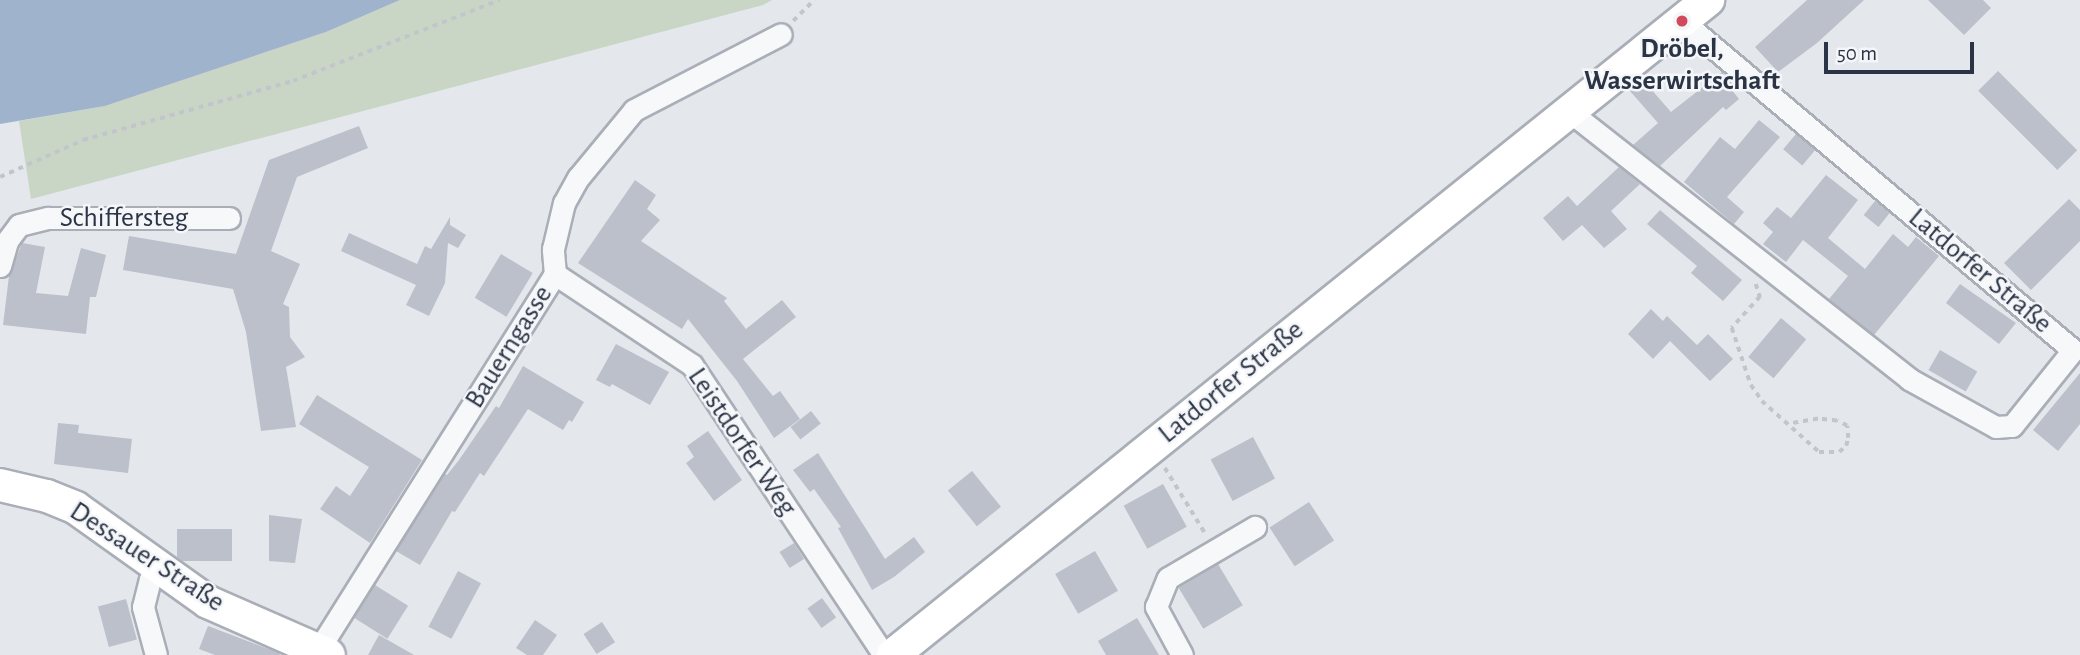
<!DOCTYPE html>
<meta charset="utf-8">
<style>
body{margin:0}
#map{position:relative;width:2080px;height:655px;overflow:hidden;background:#e4e7ec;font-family:"Alegreya Sans",sans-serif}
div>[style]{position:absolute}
.green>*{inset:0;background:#c9d6c5}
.water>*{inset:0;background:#9fb4cc}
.building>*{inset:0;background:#bbc0ca;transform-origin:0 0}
.path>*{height:3.5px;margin-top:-1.75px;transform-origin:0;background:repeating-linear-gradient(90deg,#c2c5cb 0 5px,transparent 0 10px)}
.roads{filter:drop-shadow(2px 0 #a9aeb7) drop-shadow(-2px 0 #a9aeb7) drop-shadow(0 2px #a9aeb7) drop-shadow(0 -2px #a9aeb7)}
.street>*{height:21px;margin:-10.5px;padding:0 10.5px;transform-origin:10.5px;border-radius:10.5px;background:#f7f8fa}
.secondary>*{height:32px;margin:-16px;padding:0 16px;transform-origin:16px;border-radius:16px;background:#fff}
.dots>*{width:19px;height:19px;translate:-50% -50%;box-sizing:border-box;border:4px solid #f4f6f9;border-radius:50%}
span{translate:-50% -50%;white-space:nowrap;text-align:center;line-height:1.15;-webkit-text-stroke:5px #f4f6f9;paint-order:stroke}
.poi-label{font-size:28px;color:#2b3445;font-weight:700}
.street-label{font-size:28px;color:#2b3445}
.scale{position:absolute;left:1824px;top:42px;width:150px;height:32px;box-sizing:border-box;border:4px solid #2b3445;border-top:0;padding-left:9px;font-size:21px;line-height:24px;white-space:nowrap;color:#2b3445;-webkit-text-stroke:5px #f4f6f9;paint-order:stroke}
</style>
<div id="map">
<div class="green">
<i style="clip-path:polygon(400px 0,772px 0,763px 5px,31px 199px,19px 121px,105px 106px,326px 32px)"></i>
</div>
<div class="water">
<i style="clip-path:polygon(0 0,400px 0,326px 32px,105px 106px,0 124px)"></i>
</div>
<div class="building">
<i style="clip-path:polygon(1807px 0,1864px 0,1817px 43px,1778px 72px,1755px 47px)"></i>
<i style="clip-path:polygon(1928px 0,1983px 0,1991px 8px,1964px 35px)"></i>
<i style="left:1998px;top:71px;width:112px;height:28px;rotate:45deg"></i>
<i style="clip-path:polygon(1722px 72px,1735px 86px,1731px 89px,1739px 99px,1726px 110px,1723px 107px,1660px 166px,1633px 145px,1658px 123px,1630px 91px,1643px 80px,1671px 112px)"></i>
<i style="clip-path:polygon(1759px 120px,1780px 137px,1727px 197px,1744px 212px,1734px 224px,1684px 182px,1720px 137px,1735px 149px)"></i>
<i style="clip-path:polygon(359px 126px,368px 148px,297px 177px,271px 251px,300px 264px,283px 304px,289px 307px,290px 337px,305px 357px,286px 367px,296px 427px,261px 431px,246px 332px,233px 289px,123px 270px,129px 236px,236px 254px,269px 160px)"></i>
<i style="left:1796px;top:134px;width:25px;height:20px;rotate:40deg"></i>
<i style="clip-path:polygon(1619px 167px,1640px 184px,1611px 211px,1627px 229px,1604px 248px,1582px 225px,1563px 241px,1543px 218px,1568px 196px,1577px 206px)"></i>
<i style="clip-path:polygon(1826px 175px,1858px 200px,1828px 238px,1865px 269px,1893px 234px,1908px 247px,1916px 237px,1939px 256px,1874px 335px,1829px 299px,1848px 276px,1803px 240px,1786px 262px,1763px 244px,1773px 232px,1763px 223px,1777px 207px,1791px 218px)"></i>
<i style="clip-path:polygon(635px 180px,656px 195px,647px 209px,660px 220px,641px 241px,727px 298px,724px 301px,746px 329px,782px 300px,796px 317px,743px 359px,773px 396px,780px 391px,800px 419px,774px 438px,737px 381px,688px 319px,682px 329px,578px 263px)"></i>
<i style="clip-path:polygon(2069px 199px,2080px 210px,2080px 241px,2031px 290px,2004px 263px)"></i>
<i style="left:1875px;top:201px;width:19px;height:18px;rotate:39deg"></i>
<i style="clip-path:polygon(1660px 210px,1742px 280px,1723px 301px,1691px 273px,1697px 266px,1647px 224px)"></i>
<i style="clip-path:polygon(450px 217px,450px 225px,466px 235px,458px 248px,448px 243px,445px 283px,429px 316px,406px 305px,416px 285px,341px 251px,349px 233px,417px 264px,425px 246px,431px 249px)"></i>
<i style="clip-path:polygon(22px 243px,45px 247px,36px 293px,68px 296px,81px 248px,106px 255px,96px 297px,90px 297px,86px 334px,3px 325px,9px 276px)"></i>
<i style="left:501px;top:254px;width:37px;height:51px;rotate:31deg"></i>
<i style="clip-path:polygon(1960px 284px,2016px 323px,1999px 344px,1946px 303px)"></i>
<i style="clip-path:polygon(1651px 309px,1663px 321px,1667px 316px,1697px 345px,1708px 334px,1733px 359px,1710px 381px,1670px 341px,1653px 359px,1628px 334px)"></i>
<i style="left:1781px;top:318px;width:33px;height:51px;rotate:40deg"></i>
<i style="clip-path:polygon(616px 344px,669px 372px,650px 405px,612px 384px,610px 387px,596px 380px)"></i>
<i style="left:1940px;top:350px;width:43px;height:23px;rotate:30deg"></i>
<i style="clip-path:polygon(523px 366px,584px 402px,572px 422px,569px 420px,563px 430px,528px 409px,484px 476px,480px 473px,455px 512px,452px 511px,420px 565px,396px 551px,445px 474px,447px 475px,459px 460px,496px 406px,499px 408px)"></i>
<i style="clip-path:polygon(2080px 373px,2080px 424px,2058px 451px,2033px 430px)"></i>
<i style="clip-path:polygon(317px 395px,422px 460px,370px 543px,320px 509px,336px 486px,350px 496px,369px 467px,299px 424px)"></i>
<i style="left:811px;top:411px;width:16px;height:26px;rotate:52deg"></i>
<i style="clip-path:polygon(58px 423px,79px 425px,78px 433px,132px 439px,128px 473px,54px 464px)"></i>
<i style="clip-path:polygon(708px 431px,742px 480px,714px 501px,686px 463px,694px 457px,687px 446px)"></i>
<i style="left:1253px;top:437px;width:47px;height:48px;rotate:62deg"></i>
<i style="clip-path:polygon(818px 453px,885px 559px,914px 537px,925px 552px,894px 577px,872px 590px,838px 528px,841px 527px,814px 489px,810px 492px,793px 470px)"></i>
<i style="left:972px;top:471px;width:46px;height:31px;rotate:51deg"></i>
<i style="left:1163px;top:484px;width:49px;height:45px;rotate:61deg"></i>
<i style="left:1309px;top:502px;width:46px;height:47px;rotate:57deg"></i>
<i style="clip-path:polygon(269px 515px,302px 519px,295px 563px,269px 561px)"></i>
<i style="clip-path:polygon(177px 529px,232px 529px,232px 561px,182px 561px,177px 557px)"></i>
<i style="left:794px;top:543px;width:19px;height:17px;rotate:58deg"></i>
<i style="left:1095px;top:551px;width:46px;height:46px;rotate:60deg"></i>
<i style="left:1218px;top:564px;width:48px;height:46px;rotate:59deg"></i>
<i style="left:458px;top:571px;width:26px;height:63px;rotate:28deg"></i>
<i style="left:375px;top:585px;width:39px;height:39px;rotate:32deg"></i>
<i style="left:822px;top:598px;width:24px;height:18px;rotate:54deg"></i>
<i style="left:126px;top:599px;width:42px;height:29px;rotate:75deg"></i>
<i style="clip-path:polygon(1137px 618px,1159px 655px,1106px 655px,1098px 641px)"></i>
<i style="clip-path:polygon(535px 620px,557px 635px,543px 655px,527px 655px,516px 648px)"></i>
<i style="left:602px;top:622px;width:24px;height:22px;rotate:57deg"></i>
<i style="clip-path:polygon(208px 626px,279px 653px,280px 655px,215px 655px,199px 649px)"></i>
<i style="clip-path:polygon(379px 635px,414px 655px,368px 655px)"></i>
</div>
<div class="path">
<i style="left:793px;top:21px;width:30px;rotate:-45deg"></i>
<i style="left:0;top:177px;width:91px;rotate:-24deg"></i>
<i style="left:83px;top:140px;width:218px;rotate:-15.7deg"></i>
<i style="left:293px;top:81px;width:222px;rotate:-21.4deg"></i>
<i style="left:1756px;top:284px;width:14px;rotate:73deg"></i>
<i style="left:1760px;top:297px;width:42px;rotate:132.1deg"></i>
<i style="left:1732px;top:328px;width:60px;rotate:71.6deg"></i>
<i style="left:1751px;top:385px;width:19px;rotate:55deg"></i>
<i style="left:1762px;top:401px;width:76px;rotate:41.8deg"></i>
<i style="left:1819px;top:452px;width:20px"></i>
<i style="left:1839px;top:452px;width:9px;rotate:-41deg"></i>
<i style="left:1846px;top:446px;width:8px;rotate:-76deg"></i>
<i style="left:1848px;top:438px;width:12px;rotate:-95deg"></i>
<i style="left:1847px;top:426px;width:11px;rotate:-153deg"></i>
<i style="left:1837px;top:421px;width:19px;rotate:-174deg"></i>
<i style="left:1818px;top:419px;width:29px;rotate:170deg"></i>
<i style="left:1165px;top:468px;width:76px;rotate:58.4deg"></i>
</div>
<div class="roads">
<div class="street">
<i style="left:1569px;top:111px;width:433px;rotate:38.2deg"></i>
<i style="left:1909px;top:379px;width:99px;rotate:28.9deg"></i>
<i style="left:1996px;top:427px;width:16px;rotate:-4deg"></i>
<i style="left:2012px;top:426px;width:97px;rotate:-51.2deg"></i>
<i style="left:2073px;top:350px;width:511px;rotate:-139.92deg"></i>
<i style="left:0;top:266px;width:26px;rotate:-74deg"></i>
<i style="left:7px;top:241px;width:20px;rotate:-53deg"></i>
<i style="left:19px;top:225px;width:30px;rotate:-14deg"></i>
<i style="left:48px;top:218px;width:181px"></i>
<i style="left:555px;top:274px;width:164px;rotate:33.6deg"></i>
<i style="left:692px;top:365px;width:348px;rotate:56.5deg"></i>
<i style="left:156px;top:655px;width:50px;rotate:-105.2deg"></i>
<i style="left:143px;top:607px;width:29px;rotate:-76deg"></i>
<i style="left:150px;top:579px;width:13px;rotate:-51deg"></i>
<i style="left:315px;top:655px;width:450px;rotate:-57.8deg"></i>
<i style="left:555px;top:274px;width:25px;rotate:-95deg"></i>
<i style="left:553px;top:249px;width:47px;rotate:-76.6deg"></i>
<i style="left:564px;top:203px;width:29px;rotate:-61deg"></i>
<i style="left:578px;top:178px;width:88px;rotate:-50.5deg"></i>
<i style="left:634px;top:110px;width:165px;rotate:-27.3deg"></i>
<i style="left:1182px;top:655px;width:55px;rotate:-118.4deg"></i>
<i style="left:1156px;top:607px;width:31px;rotate:-68deg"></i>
<i style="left:1168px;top:578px;width:101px;rotate:-30.4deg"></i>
</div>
<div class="secondary">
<i style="left:0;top:485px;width:48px;rotate:13.2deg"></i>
<i style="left:47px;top:496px;width:31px;rotate:22deg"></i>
<i style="left:76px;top:508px;width:162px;rotate:35.5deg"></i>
<i style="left:208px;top:602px;width:132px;rotate:23.7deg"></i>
<i style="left:893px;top:655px;width:1046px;rotate:-38.79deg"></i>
</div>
</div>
<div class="dots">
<i style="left:1682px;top:21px;background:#d1495b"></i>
</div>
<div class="poi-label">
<span style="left:1682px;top:65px">Dröbel,<br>Wasserwirtschaft</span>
</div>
<div class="street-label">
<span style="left:124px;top:218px">Schiffersteg</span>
<span style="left:1980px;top:271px;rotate:40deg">Latdorfer Straße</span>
<span style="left:509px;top:347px;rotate:-58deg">Bauerngasse</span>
<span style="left:1231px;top:382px;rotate:-39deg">Latdorfer Straße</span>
<span style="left:742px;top:442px;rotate:56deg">Leistdorfer Weg</span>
<span style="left:147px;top:557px;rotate:33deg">Dessauer Straße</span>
</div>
<div class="scale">50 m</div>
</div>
